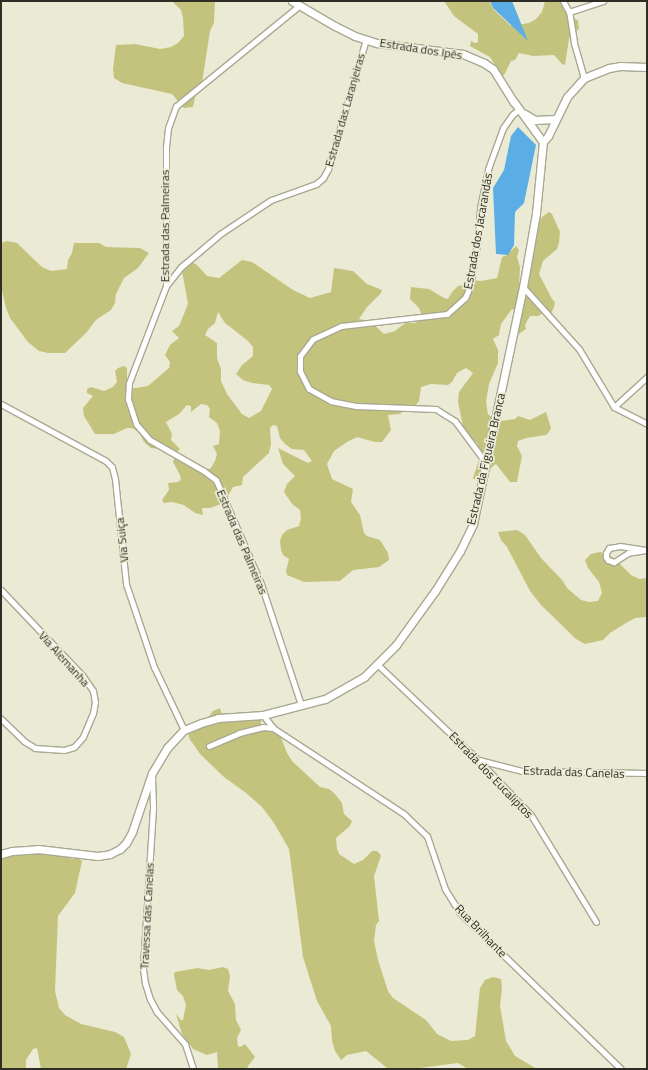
<!DOCTYPE html>
<meta charset="utf-8">
<style>
body{margin:0}
#map{position:relative;width:648px;height:1070px;overflow:hidden;background:#ebebd5;font-family:"Titillium Web",sans-serif}
div>[style]{position:absolute}
.green>*{inset:0;background:#c4c37d}
.water>*{inset:0;background:#5baee5}
.roads{filter:drop-shadow(1px 0 #a8a893) drop-shadow(-1px 0 #a8a893) drop-shadow(0 1px #a8a893) drop-shadow(0 -1px #a8a893)}
.street>*{height:5px;margin:-2.5px;padding:0 2.5px;transform-origin:2.5px;border-radius:2.5px;background:#fff}
.secondary>*{height:7px;margin:-3.5px;padding:0 3.5px;transform-origin:3.5px;border-radius:3.5px;background:#fff}
span{translate:-50% -50%;white-space:nowrap;text-align:center;line-height:1.15;-webkit-text-stroke:3.5px #ebebd5;paint-order:stroke}
.street-label{font-size:12px;color:#2e2e26}
.frame{position:absolute;inset:0;border:2px solid #2e2e26;pointer-events:none}
</style>
<div id="map">
<div class="green">
<i style="clip-path:polygon(172px 1px,215px 1px,214px 23px,210px 31px,202px 83px,197px 89px,193px 107px,184px 108px,172px 94px,122px 83px,114px 78px,113px 69px,116px 45px,135px 44px,160px 49px,171px 47px,178px 43px,184px 36px,183px 18px,181px 10px)"></i>
<i style="clip-path:polygon(444px 1px,489px 1px,494px 10px,511px 26px,529px 23px,536px 19px,542px 12px,545px 1px,568px 1px,567px 6px,571px 18px,578px 20px,579px 29px,572px 33px,569px 39px,565px 65px,562px 64px,554px 55px,533px 56px,519px 53px,515px 60px,511px 61px,504px 75px,502px 76px,490px 57px,470px 46px,471px 41px,475px 43px,478px 42px,478px 34px,454px 16px)"></i>
<i style="clip-path:polygon(evenodd,549px 212px,552px 214px,560px 232px,559px 243px,557px 249px,543px 261px,539px 274px,552px 299px,555px 302px,554px 307px,551px 314px,547px 311px,538px 316px,530px 316px,525px 325px,526px 329px,513px 338px,514px 310px,512px 309px,501px 324px,499px 335px,493px 339px,498px 350px,498px 363px,489px 384px,486px 402px,488px 414px,492px 418px,493px 417px,500px 421px,515px 419px,518px 416px,530px 420px,546px 412px,551px 428px,549px 432px,546px 435px,526px 438px,518px 441px,517px 446px,522px 456px,517px 482px,510px 482px,496px 464px,492px 467px,482px 483px,479px 483px,473px 478px,479px 460px,479px 449px,477px 443px,470px 437px,463px 426px,458px 402px,459px 392px,473px 373px,466px 368px,457px 373px,452px 382px,448px 385px,431px 384px,421px 387px,419px 401px,413px 409px,406px 409px,400px 414px,388px 415px,391px 430px,382px 442px,375px 442px,357px 437px,347px 442px,334px 451px,327px 464px,332px 479px,353px 489px,351px 502px,360px 515px,364px 533px,367px 536px,380px 540px,388px 553px,389px 560px,379px 567px,353px 570px,340px 581px,304px 582px,287px 575px,286px 571px,289px 559px,283px 555px,281px 550px,280px 541px,282px 535px,287px 530px,299px 526px,301px 518px,300px 510px,292px 504px,284px 492px,287px 484px,295px 476px,283px 464px,278px 448px,308px 463px,312px 461px,304px 450px,292px 449px,285px 444px,280px 438px,277px 426px,273px 425px,270px 428px,271px 444px,269px 453px,243px 477px,242px 485px,233px 487px,224px 503px,210px 508px,202px 508px,203px 515px,195px 513px,184px 505px,172px 502px,164px 503px,162px 500px,169px 490px,168px 483px,178px 482px,181px 480px,180px 475px,173px 462px,174px 459px,178px 458px,206px 470px,211px 468px,215px 461px,217px 454px,213px 446px,219px 444px,220px 431px,217px 423px,209px 417px,210px 409px,207px 405px,201px 404px,191px 412px,191px 406px,187px 405px,179px 414px,166px 422px,172px 434px,171px 440px,180px 449px,178px 451px,151px 448px,144px 442px,139px 432px,132px 428px,127px 428px,114px 434px,95px 434px,84px 416px,83px 408px,93px 396px,87px 393px,87px 389px,91px 387px,104px 391px,113px 387px,117px 382px,115px 371px,118px 368px,124px 366px,127px 368px,127px 386px,129px 389px,148px 386px,169px 368px,170px 362px,165px 355px,170px 345px,179px 338px,172px 331px,179px 326px,188px 304px,182px 271px,183px 267px,187px 262px,192px 262px,197px 265px,207px 276px,219px 278px,242px 260px,252px 262px,293px 290px,310px 298px,331px 292px,334px 268px,353px 271px,367px 284px,382px 290px,381px 293px,367px 307px,359px 319px,370px 321px,384px 334px,395px 331px,405px 323px,415px 323px,423px 319px,419px 308px,410px 299px,411px 287px,429px 289px,444px 298px,448px 299px,452px 292px,458px 286px,468px 284px,471px 280px,481px 281px,497px 278px,502px 257px,507px 255px,516px 246px,519px 250px,517px 257px,520px 267px,519px 289px,534px 231px,542px 217px,549px 212px,218px 312px,225px 323px,248px 341px,253px 347px,253px 356px,242px 365px,236px 374px,243px 380px,252px 383px,269px 385px,272px 389px,261px 411px,249px 418px,242px 414px,227px 394px,221px 381px,221px 369px,217px 358px,217px 343px,205px 335px,208px 329px,215px 323px,218px 312px)"></i>
<i style="clip-path:polygon(7px 241px,17px 243px,42px 267px,51px 271px,67px 269px,68px 260px,72px 253px,74px 243px,99px 243px,106px 247px,140px 248px,149px 253px,138px 268px,124px 278px,116px 294px,115px 303px,111px 310px,96px 320px,86px 333px,65px 353px,48px 353px,39px 351px,28px 342px,10px 318px,6px 308px,1px 286px,1px 243px)"></i>
<i style="clip-path:polygon(517px 530px,525px 535px,541px 558px,563px 581px,567px 588px,581px 600px,589px 602px,598px 601px,602px 593px,599px 582px,588px 568px,585px 560px,591px 554px,600px 552px,608px 554px,616px 560px,631px 575px,639px 579px,647px 578px,647px 617px,635px 618px,626px 623px,610px 633px,603px 640px,585px 644px,576px 639px,541px 605px,530px 591px,507px 547px,501px 540px,498px 532px)"></i>
<i style="clip-path:polygon(220px 708px,222px 715px,261px 718px,261px 726px,273px 730px,280px 735px,287px 753px,292px 761px,320px 787px,329px 789px,335px 794px,342px 803px,344px 814px,352px 821px,350px 826px,336px 838px,337px 849px,339px 854px,354px 864px,363px 860px,372px 851px,377px 851px,380px 854px,381px 856px,374px 876px,379px 921px,376px 925px,374px 941px,378px 960px,388px 991px,393px 998px,426px 1020px,437px 1034px,451px 1041px,468px 1040px,475px 1036px,480px 988px,485px 980px,493px 977px,501px 979px,502px 988px,500px 1006px,506px 1041px,515px 1056px,537px 1069px,468px 1069px,458px 1063px,412px 1069px,392px 1069px,387px 1068px,366px 1051px,347px 1055px,341px 1060px,335px 1051px,332px 1041px,331px 1026px,317px 1001px,303px 957px,289px 849px,274px 823px,262px 807px,246px 793px,224px 777px,200px 754px,189px 738px,188px 731px,207px 719px,213px 711px)"></i>
<i style="clip-path:polygon(48px 851px,73px 859px,78px 858px,82px 861px,75px 893px,58px 916px,55px 991px,59px 1008px,65px 1015px,81px 1024px,115px 1032px,124px 1037px,131px 1054px,126px 1069px,41px 1069px,37px 1048px,33px 1049px,26px 1060px,26px 1069px,1px 1069px,1px 854px)"></i>
<i style="clip-path:polygon(223px 967px,228px 969px,230px 976px,228px 991px,235px 1004px,236px 1020px,241px 1030px,237px 1038px,238px 1046px,240px 1047px,245px 1044px,255px 1057px,248px 1066px,247px 1069px,218px 1069px,217px 1052px,207px 1055px,193px 1049px,182px 1034px,176px 1014px,181px 1020px,183px 1020px,186px 1005px,183px 996px,177px 990px,174px 975px,175px 972px,198px 968px,209px 970px)"></i>
</div>
<div class="water">
<i style="clip-path:polygon(490px 1px,512px 1px,528px 41px,493px 8px)"></i>
<i style="clip-path:polygon(518px 127px,536px 145px,524px 203px,515px 212px,514px 245px,508px 255px,496px 254px,493px 188px,504px 170px,511px 136px)"></i>
</div>
<div class="roads">
<div class="street">
<i style="left:563px;top:1px;width:13px;rotate:61deg"></i>
<i style="left:300px;top:5px;width:160px;rotate:140.8deg"></i>
<i style="left:176px;top:106px;width:23px;rotate:110deg"></i>
<i style="left:168px;top:128px;width:20px;rotate:96deg"></i>
<i style="left:166px;top:148px;width:138px;rotate:90deg"></i>
<i style="left:166px;top:286px;width:104px;rotate:110.9deg"></i>
<i style="left:129px;top:383px;width:16px;rotate:94deg"></i>
<i style="left:128px;top:399px;width:26px;rotate:72deg"></i>
<i style="left:136px;top:424px;width:21px;rotate:49deg"></i>
<i style="left:150px;top:440px;width:62px;rotate:29.9deg"></i>
<i style="left:204px;top:471px;width:15px;rotate:37deg"></i>
<i style="left:216px;top:480px;width:113px;rotate:66.6deg"></i>
<i style="left:261px;top:584px;width:127px;rotate:71.7deg"></i>
<i style="left:584px;top:78px;width:37px;rotate:-106deg"></i>
<i style="left:574px;top:42px;width:30px;rotate:-99deg"></i>
<i style="left:569px;top:12px;width:36px;rotate:-18deg"></i>
<i style="left:166px;top:286px;width:24px;rotate:-52deg"></i>
<i style="left:181px;top:267px;width:51px;rotate:-40.2deg"></i>
<i style="left:220px;top:234px;width:61px;rotate:-33.7deg"></i>
<i style="left:271px;top:200px;width:48px;rotate:-19.6deg"></i>
<i style="left:316px;top:184px;width:9px;rotate:-41deg"></i>
<i style="left:323px;top:178px;width:10px;rotate:-61deg"></i>
<i style="left:328px;top:169px;width:135px;rotate:-73.7deg"></i>
<i style="left:523px;top:287px;width:84px;rotate:47.9deg"></i>
<i style="left:579px;top:349px;width:68px;rotate:58.9deg"></i>
<i style="left:614px;top:407px;width:37px;rotate:27deg"></i>
<i style="left:1px;top:404px;width:119px;rotate:28.5deg"></i>
<i style="left:106px;top:461px;width:8px;rotate:45deg"></i>
<i style="left:112px;top:467px;width:12px;rotate:76deg"></i>
<i style="left:115px;top:479px;width:106px;rotate:84deg"></i>
<i style="left:126px;top:584px;width:88px;rotate:71.4deg"></i>
<i style="left:154px;top:667px;width:70px;rotate:64.5deg"></i>
<i style="left:614px;top:407px;width:45px;rotate:-42.3deg"></i>
<i style="left:486px;top:463px;width:52px;rotate:-126.4deg"></i>
<i style="left:455px;top:421px;width:22px;rotate:-148deg"></i>
<i style="left:436px;top:409px;width:80px;rotate:-177.9deg"></i>
<i style="left:356px;top:406px;width:25px;rotate:-169deg"></i>
<i style="left:331px;top:401px;width:25px;rotate:-151deg"></i>
<i style="left:309px;top:389px;width:20px;rotate:-117deg"></i>
<i style="left:300px;top:371px;width:15px;rotate:-90deg"></i>
<i style="left:300px;top:356px;width:21px;rotate:-53deg"></i>
<i style="left:313px;top:339px;width:31px;rotate:-25deg"></i>
<i style="left:341px;top:326px;width:107px;rotate:-6.5deg"></i>
<i style="left:447px;top:314px;width:24px;rotate:-42deg"></i>
<i style="left:465px;top:298px;width:13px;rotate:-67deg"></i>
<i style="left:470px;top:286px;width:49px;rotate:-80.5deg"></i>
<i style="left:478px;top:238px;width:30px;rotate:-86deg"></i>
<i style="left:480px;top:208px;width:40px;rotate:-78deg"></i>
<i style="left:488px;top:169px;width:44px;rotate:-69.9deg"></i>
<i style="left:503px;top:128px;width:16px;rotate:-55deg"></i>
<i style="left:512px;top:115px;width:9px;rotate:-41deg"></i>
<i style="left:646px;top:550px;width:18px;rotate:171deg"></i>
<i style="left:628px;top:553px;width:17px;rotate:147deg"></i>
<i style="left:614px;top:562px;width:6px;rotate:-162deg"></i>
<i style="left:608px;top:560px;width:4px;rotate:-124deg"></i>
<i style="left:606px;top:557px;width:4px;rotate:-90deg"></i>
<i style="left:606px;top:553px;width:6px;rotate:-59deg"></i>
<i style="left:609px;top:548px;width:11px;rotate:-10deg"></i>
<i style="left:620px;top:546px;width:26px;rotate:9deg"></i>
<i style="left:646px;top:550px;width:1px"></i>
<i style="left:1px;top:590px;width:117px;rotate:46.4deg"></i>
<i style="left:82px;top:675px;width:19px;rotate:55deg"></i>
<i style="left:93px;top:691px;width:11px;rotate:80deg"></i>
<i style="left:95px;top:702px;width:11px;rotate:100deg"></i>
<i style="left:93px;top:713px;width:26px;rotate:113deg"></i>
<i style="left:83px;top:737px;width:13px;rotate:132deg"></i>
<i style="left:74px;top:747px;width:10px;rotate:163deg"></i>
<i style="left:64px;top:750px;width:29px;rotate:-176deg"></i>
<i style="left:35px;top:748px;width:13px;rotate:-148deg"></i>
<i style="left:24px;top:741px;width:32px;rotate:-136deg"></i>
<i style="left:378px;top:665px;width:138px;rotate:43.5deg"></i>
<i style="left:478px;top:760px;width:76px;rotate:46.1deg"></i>
<i style="left:531px;top:815px;width:125px;rotate:58.7deg"></i>
<i style="left:263px;top:715px;width:16px;rotate:52deg"></i>
<i style="left:273px;top:728px;width:157px;rotate:33.3deg"></i>
<i style="left:404px;top:814px;width:32px;rotate:44deg"></i>
<i style="left:427px;top:836px;width:56px;rotate:71.2deg"></i>
<i style="left:445px;top:889px;width:28px;rotate:58deg"></i>
<i style="left:460px;top:913px;width:224px;rotate:44.1deg"></i>
<i style="left:209px;top:746px;width:33px;rotate:-23deg"></i>
<i style="left:239px;top:733px;width:25px;rotate:-14deg"></i>
<i style="left:263px;top:727px;width:10px;rotate:6deg"></i>
<i style="left:479px;top:760px;width:44px;rotate:14.3deg"></i>
<i style="left:522px;top:771px;width:125px;rotate:0.9deg"></i>
<i style="left:152px;top:777px;width:31px;rotate:88deg"></i>
<i style="left:153px;top:808px;width:161px;rotate:93.6deg"></i>
<i style="left:143px;top:969px;width:14px;rotate:82deg"></i>
<i style="left:145px;top:983px;width:17px;rotate:73deg"></i>
<i style="left:150px;top:999px;width:15px;rotate:62deg"></i>
<i style="left:157px;top:1012px;width:43px;rotate:48.8deg"></i>
<i style="left:185px;top:1044px;width:26px;rotate:72deg"></i>
</div>
<div class="secondary">
<i style="left:292px;top:1px;width:50px;rotate:30.2deg"></i>
<i style="left:335px;top:26px;width:22px;rotate:27deg"></i>
<i style="left:355px;top:36px;width:23px;rotate:18deg"></i>
<i style="left:377px;top:43px;width:87px;rotate:7.3deg"></i>
<i style="left:463px;top:54px;width:23px;rotate:23deg"></i>
<i style="left:484px;top:63px;width:11px;rotate:34deg"></i>
<i style="left:493px;top:69px;width:39px;rotate:58deg"></i>
<i style="left:514px;top:102px;width:49px;rotate:54.1deg"></i>
<i style="left:525px;top:114px;width:12px;rotate:31deg"></i>
<i style="left:535px;top:120px;width:20px;rotate:-3deg"></i>
<i style="left:1px;top:854px;width:11px;rotate:-15deg"></i>
<i style="left:12px;top:851px;width:26px;rotate:-4deg"></i>
<i style="left:38px;top:849px;width:60px;rotate:6.7deg"></i>
<i style="left:98px;top:856px;width:12px;rotate:-9deg"></i>
<i style="left:110px;top:854px;width:11px;rotate:-27deg"></i>
<i style="left:120px;top:849px;width:8px;rotate:-45deg"></i>
<i style="left:126px;top:843px;width:13px;rotate:-61deg"></i>
<i style="left:132px;top:832px;width:62px;rotate:-71.3deg"></i>
<i style="left:152px;top:773px;width:29px;rotate:-59deg"></i>
<i style="left:167px;top:748px;width:25px;rotate:-47deg"></i>
<i style="left:184px;top:730px;width:18px;rotate:-22deg"></i>
<i style="left:201px;top:723px;width:18px;rotate:-16deg"></i>
<i style="left:218px;top:718px;width:45px;rotate:-3.8deg"></i>
<i style="left:263px;top:715px;width:64px;rotate:-14.5deg"></i>
<i style="left:325px;top:699px;width:45px;rotate:-29.4deg"></i>
<i style="left:364px;top:677px;width:45px;rotate:-45deg"></i>
<i style="left:396px;top:645px;width:67px;rotate:-54.2deg"></i>
<i style="left:435px;top:591px;width:47px;rotate:-58deg"></i>
<i style="left:460px;top:551px;width:30px;rotate:-64deg"></i>
<i style="left:473px;top:524px;width:242px;rotate:-78.1deg"></i>
<i style="left:523px;top:287px;width:75px;rotate:-80deg"></i>
<i style="left:536px;top:213px;width:71px;rotate:-84.4deg"></i>
<i style="left:543px;top:142px;width:8px;rotate:-50deg"></i>
<i style="left:548px;top:136px;width:43px;rotate:-64deg"></i>
<i style="left:567px;top:97px;width:25px;rotate:-48deg"></i>
<i style="left:584px;top:78px;width:27px;rotate:-22deg"></i>
<i style="left:609px;top:68px;width:11px;rotate:-10deg"></i>
<i style="left:620px;top:66px;width:27px;rotate:2deg"></i>
</div>
</div>
<div class="street-label">
<span style="left:421px;top:49px;rotate:9deg">Estrada dos Ipês</span>
<span style="left:345px;top:110px;rotate:-74deg">Estrada das Laranjeiras</span>
<span style="left:165px;top:226px;rotate:-90deg">Estrada das Palmeiras</span>
<span style="left:478px;top:231px;rotate:-80deg">Estrada dos Jacarandás</span>
<span style="left:486px;top:459px;rotate:-77deg">Estrada da Figueira Branca</span>
<span style="left:122px;top:540px;rotate:-96deg">Via Suiça</span>
<span style="left:242px;top:542px;rotate:67deg">Estrada das Palmeiras</span>
<span style="left:64px;top:659px;rotate:48deg">Via Alemanha</span>
<span style="left:574px;top:772px;rotate:2deg">Estrada das Canelas</span>
<span style="left:491px;top:775px;rotate:46deg">Estrada dos Eucaliptos</span>
<span style="left:147px;top:916px;rotate:-87deg">Travessa das Canelas</span>
<span style="left:481px;top:931px;rotate:46deg">Rua Brilhante</span>
</div>
<div class="frame"></div>
</div>
